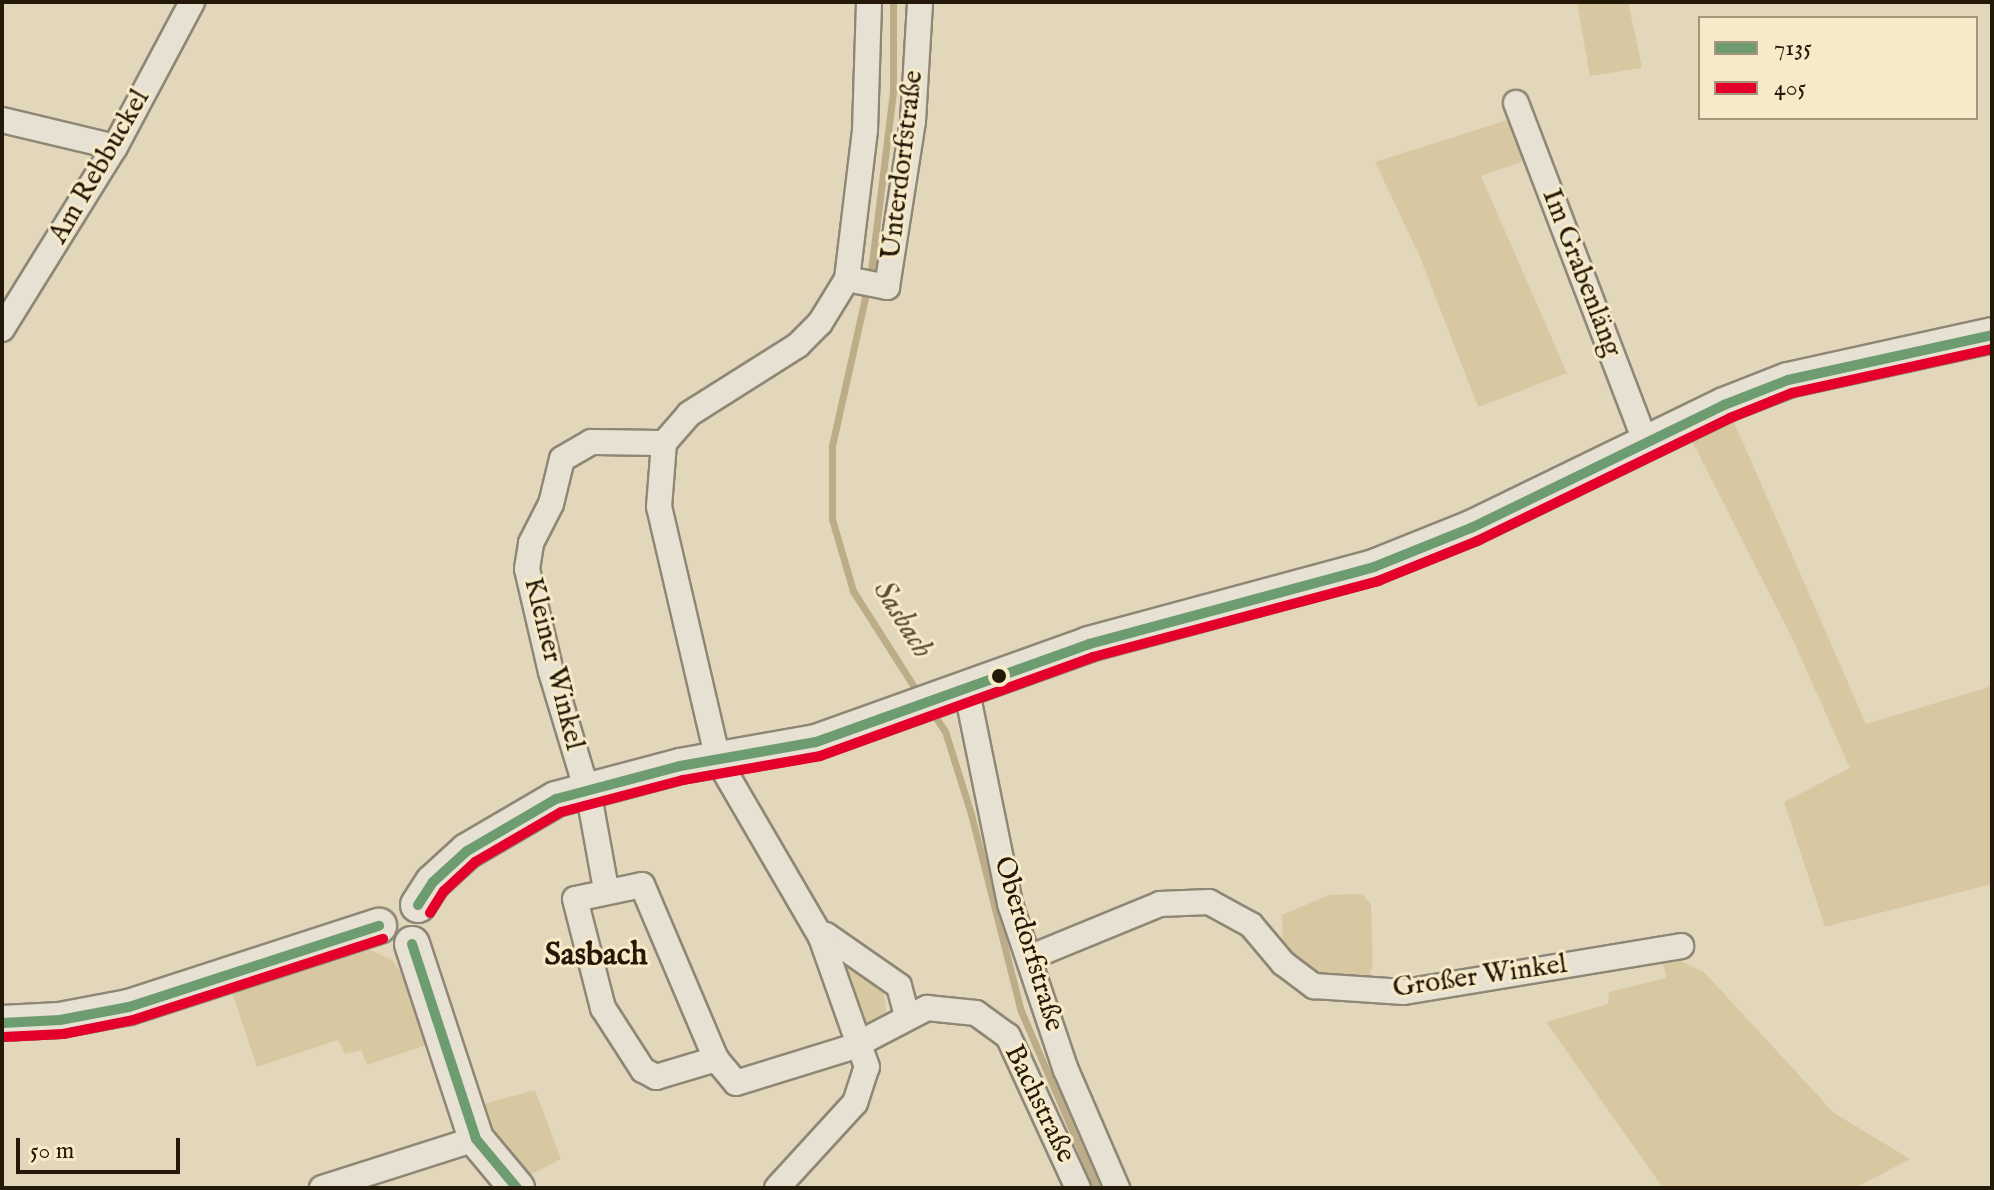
<!DOCTYPE html>
<meta charset="utf-8">
<style>
body{margin:0}
#map{position:relative;width:1994px;height:1190px;overflow:hidden;background:#e2d7ba;font-family:"IM FELL English",serif}
div>[style]{position:absolute}
.green>*{inset:0;background:#d8c8a2}
.stream>*{height:7px;margin:-3.5px;padding:0 3.5px;transform-origin:3.5px;border-radius:3.5px;background:#bcad88}
.roads{filter:drop-shadow(2px 0 #8f8775) drop-shadow(-2px 0 #8f8775) drop-shadow(0 2px #8f8775) drop-shadow(0 -2px #8f8775)}
.street>*{height:24px;margin:-12px;padding:0 12px;transform-origin:12px;border-radius:12px;background:#e7e1d3}
.secondary>*{height:34px;margin:-17px;padding:0 17px;transform-origin:17px;border-radius:17px;background:#e7e1d3}
.bus-1>*{height:10px;margin:-5px;padding:0 5px;transform-origin:5px;border-radius:5px;background:#6c9c6f}
.bus-2>*{height:10px;margin:-5px;padding:0 5px;transform-origin:5px;border-radius:5px;background:#e4002b}
.dots>*{width:22px;height:22px;translate:-50% -50%;box-sizing:border-box;border:4px solid #f7eac8;border-radius:50%}
span{translate:-50% -50%;white-space:nowrap;text-align:center;line-height:1.15;-webkit-text-stroke:6px #f7eac8;paint-order:stroke}
.street-label{font-size:28px;color:#241808}
.water-label{font-size:30px;color:#5a4c33;font-style:italic}
.quarter-label{font-size:32px;color:#241808;font-weight:700}
.frame{position:absolute;inset:0;border:4px solid #241808;pointer-events:none}
.legend{position:absolute;left:1698px;top:16px;width:280px;height:104px;box-sizing:border-box;background:#f7eac8;border:2px solid #a3967b;margin:0;padding:10px 14px;list-style:none;font-size:24px;color:#241808}
.legend li{display:flex;align-items:center;gap:16px;height:40px}
.legend b{width:40px;border:2px solid #a3967b}
.scale{position:absolute;left:16px;top:1138px;width:164px;height:36px;box-sizing:border-box;border:4px solid #241808;border-top:0;padding-left:10px;font-size:24px;line-height:28px;white-space:nowrap;color:#241808;-webkit-text-stroke:6px #f7eac8;paint-order:stroke}
</style>
<div id="map">
<div class="green">
<i style="clip-path:polygon(1577px 2px,1628px 2px,1642px 68px,1590px 76px)"></i>
<i style="clip-path:polygon(1514px 118px,1529px 159px,1481px 176px,1567px 373px,1478px 407px,1420px 257px,1375px 162px)"></i>
<i style="clip-path:polygon(1734px 422px,1866px 724px,1992px 686px,1992px 884px,1825px 927px,1784px 802px,1850px 768px,1794px 642px,1692px 441px)"></i>
<i style="clip-path:polygon(1362px 894px,1371px 904px,1373px 964px,1368px 982px,1328px 977px,1306px 967px,1283px 945px,1282px 915px,1329px 895px)"></i>
<i style="clip-path:polygon(352px 950px,370px 950px,392px 960px,410px 986px,426px 1045px,367px 1065px,361px 1050px,345px 1054px,338px 1040px,257px 1067px,232px 992px)"></i>
<i style="clip-path:polygon(1670px 956px,1704px 972px,1834px 1113px,1910px 1159px,1855px 1188px,1663px 1188px,1546px 1022px,1608px 1004px,1609px 992px,1666px 978px,1662px 957px)"></i>
<i style="clip-path:polygon(850px 968px,883px 990px,887px 1017px,865px 1026px,843px 971px)"></i>
<i style="clip-path:polygon(535px 1090px,561px 1159px,522px 1179px,490px 1143px,476px 1106px)"></i>
</div>
<div class="stream">
<i style="left:893px;top:2px;width:90px;rotate:90deg"></i>
<i style="left:893px;top:92px;width:180px;rotate:97deg"></i>
<i style="left:871px;top:271px;width:179px;rotate:102.6deg"></i>
<i style="left:832px;top:446px;width:73px;rotate:90deg"></i>
<i style="left:832px;top:519px;width:75px;rotate:73.7deg"></i>
<i style="left:853px;top:591px;width:125px;rotate:57.5deg"></i>
<i style="left:932px;top:712px;width:23px;rotate:56deg"></i>
<i style="left:945px;top:731px;width:87px;rotate:72.6deg"></i>
<i style="left:971px;top:814px;width:203px;rotate:75.8deg"></i>
<i style="left:1021px;top:1011px;width:193px;rotate:66.8deg"></i>
</div>
<div class="roads">
<div class="street">
<i style="left:1516px;top:103px;width:364px;rotate:69.1deg"></i>
<i style="left:2px;top:120px;width:116px;rotate:13.4deg"></i>
<i style="left:847px;top:279px;width:41px;rotate:11.3deg"></i>
<i style="left:887px;top:287px;width:168px;rotate:-81.1deg"></i>
<i style="left:913px;top:121px;width:119px;rotate:-86.6deg"></i>
<i style="left:2px;top:329px;width:214px;rotate:-58.2deg"></i>
<i style="left:115px;top:147px;width:164px;rotate:-62deg"></i>
<i style="left:967px;top:692px;width:216px;rotate:78.5deg"></i>
<i style="left:1010px;top:904px;width:175px;rotate:71.4deg"></i>
<i style="left:1066px;top:1070px;width:129px;rotate:66.6deg"></i>
<i style="left:606px;top:889px;width:89px;rotate:-100.3deg"></i>
<i style="left:590px;top:801px;width:135px;rotate:-106.8deg"></i>
<i style="left:551px;top:672px;width:106px;rotate:-103.1deg"></i>
<i style="left:527px;top:569px;width:26px;rotate:-81deg"></i>
<i style="left:531px;top:543px;width:44px;rotate:-62.9deg"></i>
<i style="left:551px;top:504px;width:46px;rotate:-76.3deg"></i>
<i style="left:562px;top:459px;width:34px;rotate:-30deg"></i>
<i style="left:591px;top:442px;width:73px;rotate:0.8deg"></i>
<i style="left:821px;top:937px;width:5px;rotate:-22deg"></i>
<i style="left:826px;top:935px;width:89px;rotate:34.9deg"></i>
<i style="left:899px;top:986px;width:31px;rotate:75deg"></i>
<i style="left:1031px;top:957px;width:139px;rotate:-22.3deg"></i>
<i style="left:1160px;top:904px;width:49px;rotate:-2.3deg"></i>
<i style="left:1209px;top:902px;width:48px;rotate:28.7deg"></i>
<i style="left:1251px;top:925px;width:50px;rotate:49.9deg"></i>
<i style="left:1283px;top:963px;width:39px;rotate:37deg"></i>
<i style="left:1314px;top:986px;width:90px;rotate:3.8deg"></i>
<i style="left:1404px;top:992px;width:281px;rotate:-9.4deg"></i>
<i style="left:716px;top:1059px;width:189px;rotate:-113deg"></i>
<i style="left:642px;top:885px;width:68px;rotate:168.2deg"></i>
<i style="left:575px;top:899px;width:113px;rotate:75.6deg"></i>
<i style="left:603px;top:1008px;width:74px;rotate:57.2deg"></i>
<i style="left:643px;top:1070px;width:15px;rotate:28deg"></i>
<i style="left:656px;top:1077px;width:63px;rotate:-16.7deg"></i>
<i style="left:716px;top:1059px;width:31px;rotate:50deg"></i>
<i style="left:736px;top:1083px;width:121px;rotate:-17.2deg"></i>
<i style="left:852px;top:1047px;width:85px;rotate:-27.5deg"></i>
<i style="left:927px;top:1008px;width:49px;rotate:5.8deg"></i>
<i style="left:976px;top:1013px;width:39px;rotate:36deg"></i>
<i style="left:1008px;top:1036px;width:167px;rotate:65.3deg"></i>
<i style="left:322px;top:1188px;width:162px;rotate:-17.7deg"></i>
<i style="left:777px;top:1188px;width:115px;rotate:-47.5deg"></i>
<i style="left:855px;top:1103px;width:38px;rotate:-72deg"></i>
<i style="left:867px;top:1067px;width:138px;rotate:-109.5deg"></i>
<i style="left:821px;top:937px;width:205px;rotate:-120.2deg"></i>
<i style="left:718px;top:760px;width:260px;rotate:-103.1deg"></i>
<i style="left:659px;top:507px;width:64px;rotate:-85.5deg"></i>
<i style="left:664px;top:443px;width:38px;rotate:-49deg"></i>
<i style="left:689px;top:414px;width:129px;rotate:-32.3deg"></i>
<i style="left:798px;top:345px;width:31px;rotate:-45deg"></i>
<i style="left:820px;top:323px;width:52px;rotate:-58.5deg"></i>
<i style="left:847px;top:279px;width:150px;rotate:-83.1deg"></i>
<i style="left:865px;top:130px;width:128px;rotate:-88.2deg"></i>
</div>
<div class="secondary">
<i style="left:418px;top:905px;width:27px;rotate:-57deg"></i>
<i style="left:433px;top:882px;width:46px;rotate:-42.4deg"></i>
<i style="left:467px;top:851px;width:103px;rotate:-30.3deg"></i>
<i style="left:556px;top:799px;width:128px;rotate:-14.9deg"></i>
<i style="left:680px;top:766px;width:138px;rotate:-10deg"></i>
<i style="left:816px;top:742px;width:290px;rotate:-19.7deg"></i>
<i style="left:1089px;top:644px;width:295px;rotate:-15.1deg"></i>
<i style="left:1374px;top:567px;width:105px;rotate:-21.9deg"></i>
<i style="left:1471px;top:528px;width:281px;rotate:-25.9deg"></i>
<i style="left:1724px;top:405px;width:69px;rotate:-21.3deg"></i>
<i style="left:1788px;top:380px;width:209px;rotate:-12.4deg"></i>
<i style="left:412px;top:944px;width:205px;rotate:71.8deg"></i>
<i style="left:476px;top:1139px;width:64px;rotate:50.1deg"></i>
<i style="left:2px;top:1023px;width:58px;rotate:-3deg"></i>
<i style="left:60px;top:1020px;width:70px;rotate:-10.7deg"></i>
<i style="left:129px;top:1007px;width:263px;rotate:-18deg"></i>
</div>
</div>
<div class="bus-1">
<i style="left:418px;top:905px;width:27px;rotate:-57deg"></i>
<i style="left:433px;top:882px;width:46px;rotate:-42.4deg"></i>
<i style="left:467px;top:851px;width:103px;rotate:-30.3deg"></i>
<i style="left:556px;top:799px;width:128px;rotate:-14.9deg"></i>
<i style="left:680px;top:766px;width:138px;rotate:-10deg"></i>
<i style="left:816px;top:742px;width:290px;rotate:-19.7deg"></i>
<i style="left:1089px;top:644px;width:295px;rotate:-15.1deg"></i>
<i style="left:1374px;top:567px;width:105px;rotate:-21.9deg"></i>
<i style="left:1471px;top:528px;width:281px;rotate:-25.9deg"></i>
<i style="left:1724px;top:405px;width:69px;rotate:-21.3deg"></i>
<i style="left:1788px;top:380px;width:209px;rotate:-12.4deg"></i>
<i style="left:412px;top:944px;width:205px;rotate:71.8deg"></i>
<i style="left:476px;top:1139px;width:64px;rotate:50.1deg"></i>
<i style="left:2px;top:1023px;width:58px;rotate:-3deg"></i>
<i style="left:60px;top:1020px;width:70px;rotate:-10.7deg"></i>
<i style="left:129px;top:1007px;width:263px;rotate:-18deg"></i>
</div>
<div class="bus-2">
<i style="left:430px;top:913px;width:26px;rotate:-58deg"></i>
<i style="left:444px;top:891px;width:42px;rotate:-43.1deg"></i>
<i style="left:475px;top:862px;width:99px;rotate:-30.2deg"></i>
<i style="left:561px;top:812px;width:126px;rotate:-14.7deg"></i>
<i style="left:683px;top:780px;width:139px;rotate:-9.9deg"></i>
<i style="left:820px;top:756px;width:290px;rotate:-19.9deg"></i>
<i style="left:1093px;top:657px;width:295px;rotate:-14.9deg"></i>
<i style="left:1378px;top:581px;width:107px;rotate:-22deg"></i>
<i style="left:1477px;top:541px;width:281px;rotate:-25.9deg"></i>
<i style="left:1730px;top:418px;width:67px;rotate:-22deg"></i>
<i style="left:1792px;top:393px;width:205px;rotate:-12.4deg"></i>
<i style="left:3px;top:1037px;width:60px;rotate:-2.9deg"></i>
<i style="left:63px;top:1034px;width:71px;rotate:-11.3deg"></i>
<i style="left:133px;top:1020px;width:263px;rotate:-18deg"></i>
</div>
<div class="dots">
<i style="left:999px;top:676px;background:#241808"></i>
</div>
<div class="street-label">
<span style="left:903px;top:165px;rotate:-83deg">Unterdorfstraße</span>
<span style="left:100px;top:167px;rotate:-60deg">Am Rebbuckel</span>
<span style="left:1581px;top:273px;rotate:69deg">Im Grabenläng</span>
<span style="left:553px;top:664px;rotate:76deg">Kleiner Winkel</span>
<span style="left:1028px;top:944px;rotate:73deg">Oberdorfstraße</span>
<span style="left:1480px;top:977px;rotate:-8deg">Großer Winkel</span>
<span style="left:1039px;top:1104px;rotate:64deg">Bachstraße</span>
</div>
<div class="water-label">
<span style="left:902px;top:620px;rotate:58deg">Sasbach</span>
</div>
<div class="quarter-label">
<span style="left:596px;top:956px">Sasbach</span>
</div>
<div class="frame"></div>
<ul class="legend">
<li><b style="height:10px;background:#6c9c6f"></b>7135</li>
<li><b style="height:10px;background:#e4002b"></b>405</li>
</ul>
<div class="scale">50 m</div>
</div>
